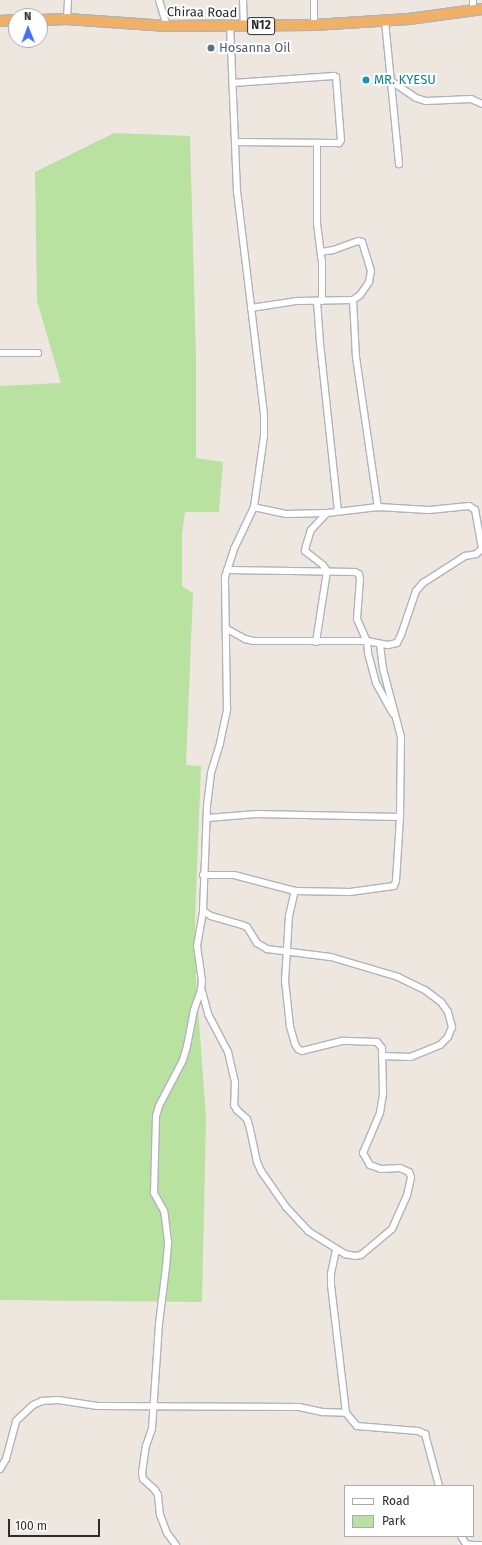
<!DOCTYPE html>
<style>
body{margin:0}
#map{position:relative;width:482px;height:1545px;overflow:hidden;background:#ede7e0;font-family:"Fira Sans",sans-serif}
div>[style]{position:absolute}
.green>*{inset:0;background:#b9e1a0}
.roads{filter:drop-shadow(1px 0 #b0b3bc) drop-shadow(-1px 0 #b0b3bc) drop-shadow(0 1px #b0b3bc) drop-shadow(0 -1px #b0b3bc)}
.minor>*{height:6px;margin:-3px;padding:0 3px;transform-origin:3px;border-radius:3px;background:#fff}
.trunk>*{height:10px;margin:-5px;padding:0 5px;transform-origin:5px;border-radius:5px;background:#f0b065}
.dots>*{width:11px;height:11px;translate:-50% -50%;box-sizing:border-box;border:2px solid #fff;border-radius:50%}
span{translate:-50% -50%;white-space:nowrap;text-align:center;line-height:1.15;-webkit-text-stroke:4px #fff;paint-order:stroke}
.shield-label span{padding:1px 3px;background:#fff;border:1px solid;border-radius:3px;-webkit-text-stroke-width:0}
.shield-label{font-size:12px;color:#2d2d2d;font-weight:700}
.street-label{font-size:13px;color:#2d2d2d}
.service-label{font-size:13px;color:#4e5e75}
.left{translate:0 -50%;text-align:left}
.culture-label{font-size:13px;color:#0d838f}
.legend{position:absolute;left:344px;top:1485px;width:130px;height:52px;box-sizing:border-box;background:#fff;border:1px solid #ababab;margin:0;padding:5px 7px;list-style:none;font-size:12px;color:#2d2d2d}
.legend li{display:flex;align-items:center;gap:8px;height:20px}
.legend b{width:20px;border:1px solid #ababab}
.north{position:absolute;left:8px;top:8px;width:40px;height:40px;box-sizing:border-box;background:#fff;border:1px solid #ababab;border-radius:50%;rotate:359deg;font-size:11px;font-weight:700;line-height:16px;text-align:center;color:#2d2d2d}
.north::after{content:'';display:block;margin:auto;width:14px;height:18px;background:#4970f1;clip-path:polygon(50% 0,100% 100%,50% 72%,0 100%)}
.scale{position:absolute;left:8px;top:1519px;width:92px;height:18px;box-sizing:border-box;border:2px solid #2d2d2d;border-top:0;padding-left:5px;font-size:12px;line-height:14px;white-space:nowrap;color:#2d2d2d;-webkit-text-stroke:3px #fff;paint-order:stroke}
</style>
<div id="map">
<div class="green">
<i style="clip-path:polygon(114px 133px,190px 136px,196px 357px,196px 458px,223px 462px,219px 512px,185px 512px,182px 534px,182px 586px,193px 593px,186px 765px,201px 766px,195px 918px,196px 979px,206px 1118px,202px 1302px,0 1300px,0 386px,61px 383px,37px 301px,35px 172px)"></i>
</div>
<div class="roads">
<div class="minor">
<i style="left:159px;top:0;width:27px;rotate:73deg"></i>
<i style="left:243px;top:0;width:27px;rotate:88deg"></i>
<i style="left:473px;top:0;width:10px;rotate:90deg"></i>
<i style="left:67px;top:19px;width:19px;rotate:-87deg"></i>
<i style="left:385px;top:21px;width:144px;rotate:84.4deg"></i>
<i style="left:314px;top:25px;width:25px;rotate:-90deg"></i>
<i style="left:391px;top:81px;width:30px;rotate:34deg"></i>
<i style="left:416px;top:98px;width:10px;rotate:17deg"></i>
<i style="left:426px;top:101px;width:45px;rotate:-2.5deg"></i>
<i style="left:471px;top:99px;width:12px;rotate:24deg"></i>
<i style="left:233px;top:83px;width:101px;rotate:-4deg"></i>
<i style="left:334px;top:76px;width:2px;rotate:27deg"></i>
<i style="left:336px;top:77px;width:63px;rotate:85.5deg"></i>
<i style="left:341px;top:140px;width:4px;rotate:124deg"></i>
<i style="left:339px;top:143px;width:4px;rotate:180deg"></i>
<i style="left:335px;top:143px;width:100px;rotate:-179.4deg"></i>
<i style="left:317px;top:143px;width:80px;rotate:90deg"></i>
<i style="left:317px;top:223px;width:38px;rotate:83deg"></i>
<i style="left:322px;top:261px;width:40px;rotate:90deg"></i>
<i style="left:353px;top:300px;width:57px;rotate:87deg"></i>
<i style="left:356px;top:357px;width:152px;rotate:81.7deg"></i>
<i style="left:317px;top:301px;width:42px;rotate:85.9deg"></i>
<i style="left:320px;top:343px;width:169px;rotate:83.9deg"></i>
<i style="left:251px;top:308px;width:47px;rotate:-8.7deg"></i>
<i style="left:297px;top:301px;width:56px;rotate:-1deg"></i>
<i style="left:353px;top:300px;width:9px;rotate:-36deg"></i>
<i style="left:360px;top:295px;width:16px;rotate:-55deg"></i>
<i style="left:369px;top:282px;width:11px;rotate:-80deg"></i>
<i style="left:371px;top:271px;width:30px;rotate:-107deg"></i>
<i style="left:362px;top:242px;width:4px;rotate:-166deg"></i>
<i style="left:358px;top:241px;width:27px;rotate:160deg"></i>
<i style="left:333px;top:250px;width:12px;rotate:171deg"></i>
<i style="left:0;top:353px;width:38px"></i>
<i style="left:227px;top:570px;width:128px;rotate:0.9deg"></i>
<i style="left:355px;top:572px;width:4px;rotate:27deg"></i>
<i style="left:359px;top:574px;width:5px;rotate:79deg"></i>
<i style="left:360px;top:579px;width:40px;rotate:94.3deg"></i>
<i style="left:357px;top:619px;width:24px;rotate:66deg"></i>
<i style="left:367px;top:641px;width:12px;rotate:85deg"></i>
<i style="left:368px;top:653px;width:31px;rotate:75deg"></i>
<i style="left:376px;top:683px;width:35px;rotate:61deg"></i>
<i style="left:227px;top:629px;width:21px;rotate:29deg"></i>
<i style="left:245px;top:639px;width:9px;rotate:13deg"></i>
<i style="left:254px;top:641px;width:113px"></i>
<i style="left:367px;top:641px;width:21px;rotate:11deg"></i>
<i style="left:388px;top:645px;width:9px;rotate:-13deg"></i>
<i style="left:397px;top:643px;width:9px;rotate:-63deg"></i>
<i style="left:401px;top:635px;width:46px;rotate:-71.2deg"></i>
<i style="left:416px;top:591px;width:11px;rotate:-49deg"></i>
<i style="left:423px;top:583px;width:50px;rotate:-32.7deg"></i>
<i style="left:465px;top:556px;width:11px;rotate:-10deg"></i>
<i style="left:476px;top:554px;width:8px;rotate:-40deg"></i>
<i style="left:482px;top:549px;width:40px;rotate:-100deg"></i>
<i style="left:475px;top:510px;width:7px;rotate:-146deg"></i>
<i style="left:469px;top:506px;width:40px;rotate:174.3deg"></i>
<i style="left:429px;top:510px;width:51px;rotate:-176.6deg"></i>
<i style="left:378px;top:507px;width:51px;rotate:173.3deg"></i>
<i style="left:327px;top:513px;width:41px;rotate:178.6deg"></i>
<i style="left:286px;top:514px;width:33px;rotate:-168deg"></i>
<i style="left:316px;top:642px;width:72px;rotate:-81.2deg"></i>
<i style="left:327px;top:571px;width:7px;rotate:-124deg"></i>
<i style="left:323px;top:565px;width:23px;rotate:-142deg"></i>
<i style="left:305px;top:551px;width:5px;rotate:-79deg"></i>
<i style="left:306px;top:546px;width:17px;rotate:-73deg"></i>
<i style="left:311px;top:530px;width:23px;rotate:-47deg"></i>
<i style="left:207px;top:818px;width:50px;rotate:-4.6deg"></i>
<i style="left:257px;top:814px;width:143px;rotate:1.2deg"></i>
<i style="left:203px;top:875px;width:31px"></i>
<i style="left:234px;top:875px;width:63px;rotate:14.7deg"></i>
<i style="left:295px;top:891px;width:55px;rotate:1deg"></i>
<i style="left:350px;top:892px;width:44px;rotate:-7.8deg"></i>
<i style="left:394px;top:886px;width:5px;rotate:-68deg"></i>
<i style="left:396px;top:881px;width:64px;rotate:-86.4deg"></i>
<i style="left:400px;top:817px;width:80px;rotate:-89.3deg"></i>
<i style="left:401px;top:737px;width:70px;rotate:-104.8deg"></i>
<i style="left:383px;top:669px;width:25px;rotate:-97deg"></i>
<i style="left:203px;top:911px;width:9px;rotate:32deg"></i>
<i style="left:211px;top:916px;width:32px;rotate:16deg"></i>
<i style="left:242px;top:925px;width:5px;rotate:22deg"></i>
<i style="left:247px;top:927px;width:19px;rotate:58deg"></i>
<i style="left:257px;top:943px;width:12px;rotate:31deg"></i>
<i style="left:267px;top:949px;width:64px;rotate:7.1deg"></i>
<i style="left:331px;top:957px;width:70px;rotate:16.6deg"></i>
<i style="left:398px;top:977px;width:30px;rotate:26deg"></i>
<i style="left:425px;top:990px;width:20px;rotate:37deg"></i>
<i style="left:441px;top:1002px;width:12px;rotate:55deg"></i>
<i style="left:448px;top:1012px;width:16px;rotate:75deg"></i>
<i style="left:452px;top:1027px;width:11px;rotate:112deg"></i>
<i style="left:448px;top:1037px;width:11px;rotate:135deg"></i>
<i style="left:440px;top:1045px;width:31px;rotate:158deg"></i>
<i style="left:411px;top:1057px;width:29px;rotate:-178deg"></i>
<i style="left:202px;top:991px;width:24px;rotate:75deg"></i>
<i style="left:208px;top:1014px;width:43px;rotate:62.2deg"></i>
<i style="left:228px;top:1052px;width:31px;rotate:77deg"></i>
<i style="left:235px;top:1082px;width:23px;rotate:92deg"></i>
<i style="left:234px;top:1105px;width:6px;rotate:59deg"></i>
<i style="left:237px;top:1110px;width:13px;rotate:42deg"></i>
<i style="left:247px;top:1119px;width:10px;rotate:73deg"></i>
<i style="left:250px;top:1129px;width:34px;rotate:78deg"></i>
<i style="left:257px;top:1162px;width:10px;rotate:66deg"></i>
<i style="left:261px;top:1171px;width:44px;rotate:55.2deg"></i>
<i style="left:286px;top:1207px;width:33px;rotate:47deg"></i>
<i style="left:308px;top:1231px;width:44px;rotate:31.9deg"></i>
<i style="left:345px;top:1254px;width:10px;rotate:11deg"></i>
<i style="left:355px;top:1256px;width:6px;rotate:-9deg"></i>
<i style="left:361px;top:1255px;width:40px;rotate:-40deg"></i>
<i style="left:392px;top:1229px;width:37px;rotate:-66deg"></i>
<i style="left:407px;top:1195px;width:18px;rotate:-77deg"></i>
<i style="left:411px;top:1177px;width:5px;rotate:-112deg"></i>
<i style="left:409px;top:1172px;width:10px;rotate:-156deg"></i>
<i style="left:400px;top:1168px;width:19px;rotate:177deg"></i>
<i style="left:381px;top:1169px;width:12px;rotate:-160deg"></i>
<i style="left:370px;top:1165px;width:14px;rotate:-120deg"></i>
<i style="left:363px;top:1153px;width:43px;rotate:-67deg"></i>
<i style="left:380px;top:1113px;width:20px;rotate:-81deg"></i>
<i style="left:383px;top:1093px;width:45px;rotate:-91.3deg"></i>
<i style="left:382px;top:1048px;width:8px;rotate:-130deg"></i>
<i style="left:377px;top:1042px;width:35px;rotate:-178deg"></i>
<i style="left:342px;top:1041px;width:41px;rotate:166deg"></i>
<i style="left:302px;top:1051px;width:4px;rotate:-153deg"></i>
<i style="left:298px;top:1049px;width:6px;rotate:-121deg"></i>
<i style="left:295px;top:1044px;width:19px;rotate:-106deg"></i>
<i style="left:290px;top:1026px;width:45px;rotate:-96.3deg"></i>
<i style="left:285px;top:981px;width:65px;rotate:-86.5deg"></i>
<i style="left:289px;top:916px;width:26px;rotate:-77deg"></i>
<i style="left:336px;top:1250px;width:25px;rotate:102deg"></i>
<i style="left:331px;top:1274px;width:11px;rotate:90deg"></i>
<i style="left:331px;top:1285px;width:129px;rotate:83.3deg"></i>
<i style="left:346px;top:1413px;width:17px;rotate:50deg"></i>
<i style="left:357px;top:1426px;width:61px;rotate:4.7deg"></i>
<i style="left:418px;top:1431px;width:8px;rotate:23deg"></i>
<i style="left:425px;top:1434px;width:54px;rotate:74.9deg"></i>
<i style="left:0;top:1469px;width:12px;rotate:-59deg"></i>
<i style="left:6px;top:1459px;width:39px;rotate:-75deg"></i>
<i style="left:16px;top:1421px;width:23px;rotate:-43deg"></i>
<i style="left:33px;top:1405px;width:10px;rotate:-24deg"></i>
<i style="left:42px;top:1401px;width:16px;rotate:-4deg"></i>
<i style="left:58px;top:1400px;width:40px;rotate:8.5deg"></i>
<i style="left:98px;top:1406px;width:201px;rotate:0.3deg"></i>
<i style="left:299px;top:1407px;width:25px;rotate:12deg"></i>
<i style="left:323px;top:1412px;width:23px;rotate:2deg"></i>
<i style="left:461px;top:1536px;width:9px;rotate:58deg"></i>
<i style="left:466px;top:1544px;width:6px;rotate:9deg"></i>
<i style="left:176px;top:1545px;width:15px;rotate:-127deg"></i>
<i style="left:167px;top:1533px;width:19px;rotate:-111deg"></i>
<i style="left:160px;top:1515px;width:20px;rotate:-96deg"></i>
<i style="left:158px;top:1495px;width:6px;rotate:-121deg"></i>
<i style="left:155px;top:1490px;width:16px;rotate:-137deg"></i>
<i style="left:143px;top:1479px;width:6px;rotate:-99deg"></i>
<i style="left:142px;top:1473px;width:27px;rotate:-82deg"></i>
<i style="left:146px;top:1446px;width:18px;rotate:-71deg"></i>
<i style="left:152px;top:1429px;width:105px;rotate:-86.2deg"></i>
<i style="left:159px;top:1324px;width:57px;rotate:-83deg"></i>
<i style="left:166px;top:1267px;width:25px;rotate:-85deg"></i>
<i style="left:168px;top:1242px;width:31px;rotate:-97deg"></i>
<i style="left:164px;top:1211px;width:21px;rotate:-119deg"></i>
<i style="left:154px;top:1193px;width:77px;rotate:-88.5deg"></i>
<i style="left:156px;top:1116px;width:10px;rotate:-73deg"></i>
<i style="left:159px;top:1106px;width:52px;rotate:-62.4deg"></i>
<i style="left:183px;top:1060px;width:15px;rotate:-74deg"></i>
<i style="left:187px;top:1046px;width:37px;rotate:-79deg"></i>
<i style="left:194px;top:1010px;width:21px;rotate:-71deg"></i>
<i style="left:201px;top:990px;width:9px;rotate:-84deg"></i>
<i style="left:202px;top:981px;width:35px;rotate:-98deg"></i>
<i style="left:197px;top:946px;width:36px;rotate:-80deg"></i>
<i style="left:203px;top:911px;width:105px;rotate:-87.8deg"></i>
<i style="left:207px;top:806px;width:33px;rotate:-83deg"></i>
<i style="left:211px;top:773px;width:31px;rotate:-73deg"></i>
<i style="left:220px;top:743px;width:35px;rotate:-78deg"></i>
<i style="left:227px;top:709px;width:132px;rotate:-90.9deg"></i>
<i style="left:225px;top:577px;width:29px;rotate:-72deg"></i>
<i style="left:234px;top:549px;width:47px;rotate:-64.5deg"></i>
<i style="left:254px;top:507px;width:72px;rotate:-82deg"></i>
<i style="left:264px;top:436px;width:22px;rotate:-90deg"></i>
<i style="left:264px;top:414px;width:225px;rotate:-96.9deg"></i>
<i style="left:237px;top:191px;width:164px;rotate:-92.4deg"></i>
<i style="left:475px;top:1545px;width:6px"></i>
</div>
<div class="trunk">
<i style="left:40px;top:20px;width:27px;rotate:-2deg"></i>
<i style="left:67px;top:19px;width:100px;rotate:4deg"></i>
<i style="left:167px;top:26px;width:147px;rotate:-0.4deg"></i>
<i style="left:314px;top:25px;width:95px;rotate:-3.6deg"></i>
<i style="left:409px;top:19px;width:74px;rotate:-7.8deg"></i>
<i style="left:0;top:21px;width:16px;rotate:-4deg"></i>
</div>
</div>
<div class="dots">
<i style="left:211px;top:48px;background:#5c6f8a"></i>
<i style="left:366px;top:80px;background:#0f9aa8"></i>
</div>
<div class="shield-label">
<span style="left:261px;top:26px">N12</span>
</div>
<div class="street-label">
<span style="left:202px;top:13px;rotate:1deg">Chiraa Road</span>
</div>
<div class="service-label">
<span class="left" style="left:219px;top:48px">Hosanna Oil</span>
</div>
<div class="culture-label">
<span class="left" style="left:374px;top:80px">MR. KYESU</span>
</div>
<ul class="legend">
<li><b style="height:5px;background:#fff"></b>Road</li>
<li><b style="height:11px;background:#b9e1a0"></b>Park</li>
</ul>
<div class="north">N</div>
<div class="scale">100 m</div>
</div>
